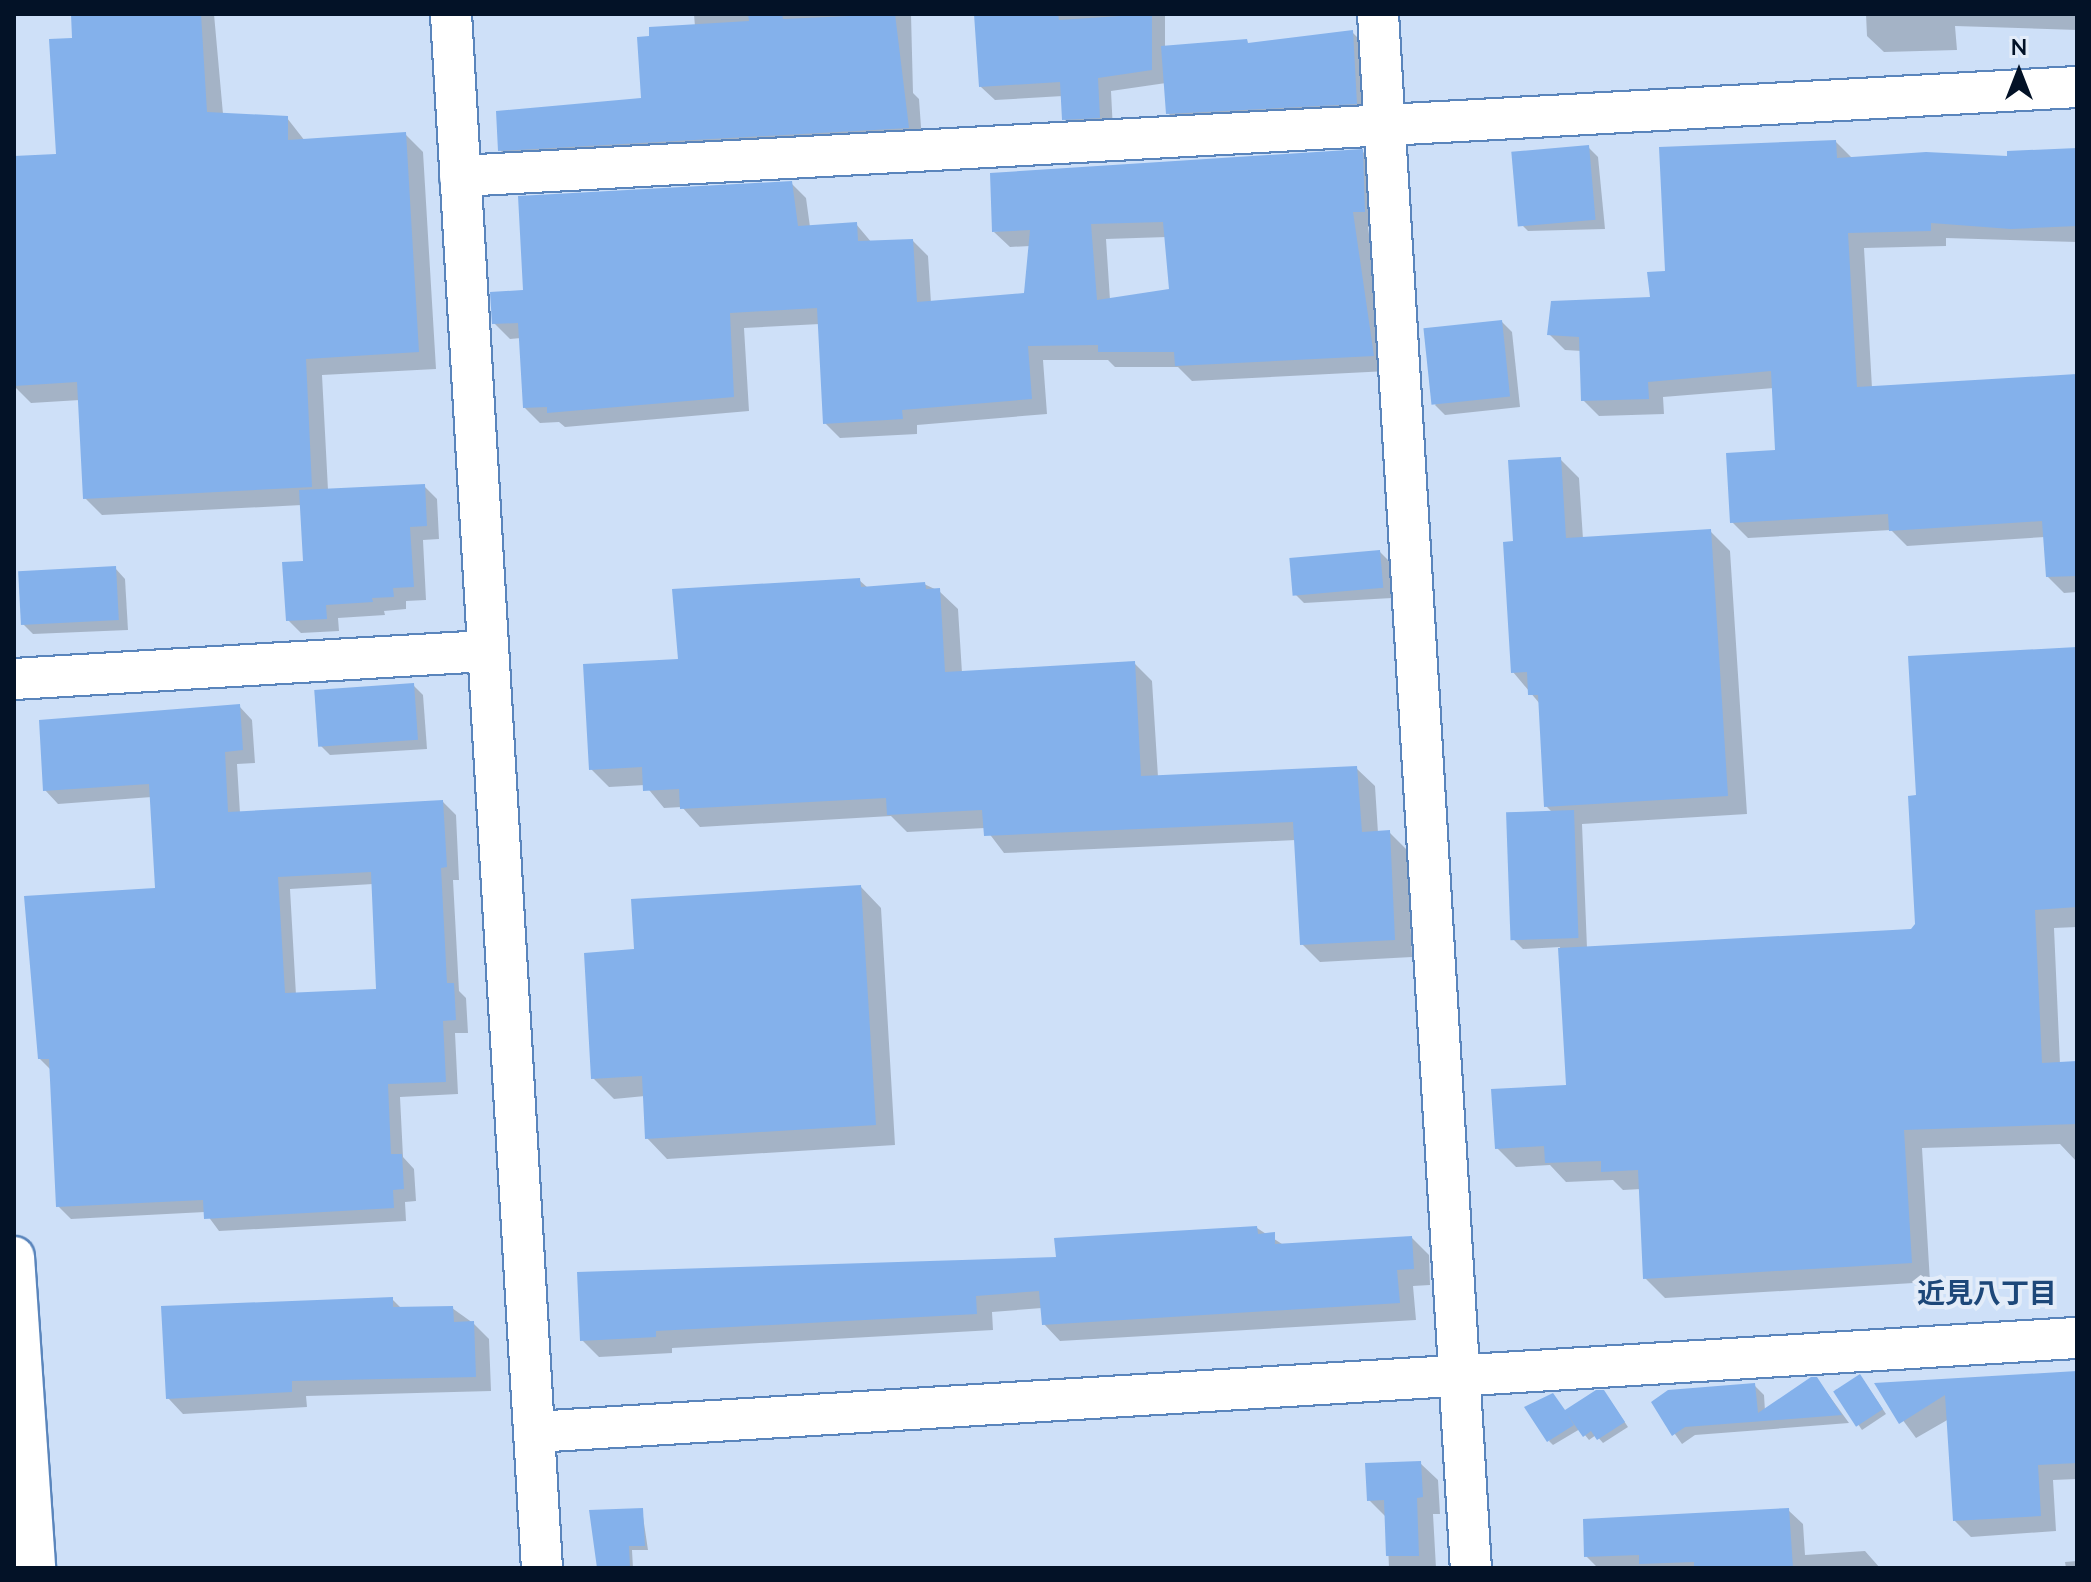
<!DOCTYPE html>
<meta charset="utf-8">
<style>
body{margin:0}
#map{position:relative;width:2091px;height:1582px;overflow:hidden;background:#cee0f8;font-family:"Nunito Sans","Noto Sans JP",sans-serif}
div>[style]{position:absolute}
.shadow>*{inset:0;background:#0003}
.building>*{inset:0;background:#84b1eb;transform-origin:0 0}
.roads{filter:drop-shadow(2px 0 #5a85bc) drop-shadow(-2px 0 #5a85bc) drop-shadow(0 2px #5a85bc) drop-shadow(0 -2px #5a85bc)}
.minor>*{height:40px;margin:-20px;padding:0 20px;transform-origin:20px;border-radius:20px;background:#fff}
span{translate:-50% -50%;white-space:nowrap;text-align:center;line-height:1.15;-webkit-text-stroke:8px #e3ecf9;paint-order:stroke}
.neighbourhood-label{font-size:28px;color:#1d4779;font-weight:700}
.frame{position:absolute;inset:0;border:16px solid #031227;pointer-events:none}
.north{position:absolute;left:1979px;top:32px;width:80px;height:80px;-webkit-text-stroke:6px #e3ecf9;paint-order:stroke;rotate:0deg;font-size:22px;font-weight:700;line-height:32px;text-align:center;color:#031227}
.north::after{content:'';display:block;margin:auto;width:28px;height:36px;background:#031227;clip-path:polygon(50% 0,100% 100%,50% 72%,0 100%)}
</style>
<div id="map">
<div class="shadow">
<i style="clip-path:polygon(73px 14px,214px 14px,223px 114px,287px 118px,305px 141px,405px 134px,423px 152px,436px 369px,322px 375px,328px 490px,424px 486px,437px 499px,439px 539px,423px 540px,426px 600px,406px 601px,406px 609px,384px 611px,385px 615px,338px 618px,339px 631px,301px 633px,288px 620px,305px 563px,302px 505px,102px 515px,85px 498px,80px 400px,31px 403px,14px 386px,14px 201px,58px 156px,75px 40px)"></i>
<i style="clip-path:polygon(694px 14px,911px 14px,913px 93px,919px 99px,922px 141px,514px 164px,500px 150px,643px 99px,695px 27px)"></i>
<i style="clip-path:polygon(976px 14px,1165px 14px,1165px 48px,1250px 45px,1352px 32px,1362px 42px,1366px 113px,1178px 123px,1168px 113px,1166px 83px,1111px 91px,1113px 131px,1078px 133px,1064px 119px,1063px 96px,995px 100px,981px 87px)"></i>
<i style="clip-path:polygon(1866px 14px,2077px 14px,2077px 30px,1955px 26px,1957px 50px,1884px 52px,1867px 36px)"></i>
<i style="clip-path:polygon(1836px 142px,1853px 159px,2010px 158px,2077px 150px,2077px 242px,1946px 238px,1946px 246px,1864px 248px,1872px 388px,2077px 376px,2077px 592px,2064px 593px,2048px 577px,2045px 537px,1907px 546px,1891px 530px,1748px 538px,1732px 522px,1777px 452px,1774px 388px,1663px 397px,1664px 414px,1599px 416px,1583px 400px,1582px 351px,1565px 350px,1549px 334px,1653px 299px,1667px 273px)"></i>
<i style="clip-path:polygon(1588px 147px,1598px 157px,1605px 229px,1528px 231px,1518px 221px)"></i>
<i style="clip-path:polygon(evenodd,1362px 151px,1378px 167px,1380px 227px,1368px 227px,1388px 371px,1192px 381px,1178px 367px,1115px 367px,1108px 360px,1043px 360px,1047px 414px,917px 425px,917px 434px,840px 438px,825px 423px,820px 324px,744px 328px,749px 411px,565px 427px,559px 422px,540px 423px,525px 408px,521px 338px,510px 339px,494px 323px,525px 292px,791px 183px,806px 198px,810px 227px,856px 224px,872px 243px,913px 241px,928px 256px,931px 303px,1026px 295px,1030px 246px,1010px 247px,994px 232px,1362px 151px,1167px 237px,1171px 291px,1110px 300px,1106px 239px,1167px 237px)"></i>
<i style="clip-path:polygon(1502px 322px,1512px 332px,1520px 407px,1445px 415px,1435px 405px)"></i>
<i style="clip-path:polygon(1560px 459px,1579px 478px,1583px 539px,1710px 531px,1730px 551px,1747px 814px,1582px 824px,1587px 948px,1912px 931px,1917px 924px,1918px 797px,2077px 649px,2077px 927px,2054px 928px,2060px 1064px,2077px 1063px,2077px 1162px,2060px 1144px,1922px 1148px,1930px 1282px,1665px 1298px,1645px 1278px,1641px 1189px,1623px 1190px,1613px 1180px,1566px 1182px,1550px 1165px,1516px 1167px,1497px 1148px,1568px 1087px,1560px 947px,1523px 949px,1514px 940px,1554px 814px,1546px 806px,1540px 704px,1513px 672px,1515px 543px)"></i>
<i style="clip-path:polygon(1380px 552px,1390px 562px,1392px 598px,1304px 603px,1294px 593px)"></i>
<i style="clip-path:polygon(115px 568px,125px 579px,128px 630px,33px 634px,23px 624px)"></i>
<i style="clip-path:polygon(859px 580px,868px 588px,924px 584px,939px 591px,958px 609px,962px 673px,1134px 663px,1152px 681px,1158px 777px,1356px 768px,1375px 786px,1378px 833px,1389px 832px,1407px 850px,1412px 957px,1320px 962px,1302px 944px,1296px 840px,1004px 853px,985px 828px,907px 832px,891px 816px,700px 827px,682px 807px,664px 808px,645px 785px,609px 787px,591px 769px,680px 661px)"></i>
<i style="clip-path:polygon(413px 685px,423px 695px,427px 749px,330px 755px,320px 745px)"></i>
<i style="clip-path:polygon(evenodd,239px 706px,252px 720px,255px 763px,237px 764px,240px 813px,443px 802px,456px 815px,459px 880px,453px 880px,459px 991px,466px 998px,468px 1033px,455px 1033px,458px 1094px,400px 1097px,403px 1157px,414px 1169px,416px 1201px,405px 1202px,406px 1221px,219px 1231px,205px 1212px,71px 1219px,58px 1206px,51px 1070px,39px 1058px,157px 890px,152px 797px,58px 804px,45px 790px,239px 706px,373px 884px,379px 991px,296px 995px,290px 889px,373px 884px)"></i>
<i style="clip-path:polygon(861px 887px,881px 908px,895px 1145px,667px 1159px,647px 1138px,645px 1096px,614px 1099px,593px 1078px,636px 951px)"></i>
<i style="clip-path:polygon(1257px 1228px,1285px 1246px,1412px 1238px,1429px 1255px,1430px 1285px,1413px 1286px,1416px 1320px,1060px 1341px,1044px 1324px,1042px 1308px,992px 1312px,993px 1330px,672px 1348px,672px 1353px,599px 1357px,582px 1340px)"></i>
<i style="clip-path:polygon(392px 1299px,402px 1309px,452px 1308px,473px 1323px,489px 1339px,491px 1391px,306px 1396px,307px 1407px,183px 1414px,168px 1398px)"></i>
<i style="clip-path:polygon(2077px 1372px,2077px 1479px,2053px 1480px,2056px 1531px,1971px 1537px,1955px 1521px,1949px 1419px,1916px 1438px,1877px 1385px)"></i>
<i style="clip-path:polygon(1817px 1379px,1849px 1423px,1695px 1435px,1682px 1444px,1653px 1403px,1755px 1386px,1764px 1395px,1765px 1411px)"></i>
<i style="clip-path:polygon(1864px 1381px,1886px 1414px,1862px 1430px,1835px 1390px)"></i>
<i style="clip-path:polygon(1608px 1397px,1628px 1427px,1603px 1443px,1596px 1435px,1589px 1440px,1580px 1429px,1553px 1445px,1549px 1441px,1565px 1412px)"></i>
<i style="clip-path:polygon(1420px 1463px,1438px 1480px,1440px 1514px,1433px 1514px,1436px 1568px,1389px 1568px,1387px 1518px,1369px 1500px)"></i>
<i style="clip-path:polygon(642px 1510px,648px 1550px,632px 1550px,633px 1568px,597px 1568px)"></i>
<i style="clip-path:polygon(1788px 1510px,1803px 1524px,1805px 1555px,1865px 1551px,1880px 1568px,1598px 1568px,1586px 1556px)"></i>
<i style="clip-path:polygon(2077px 1561px,2077px 1568px,2066px 1568px,2065px 1562px)"></i>
</div>
<div class="building">
<i style="clip-path:polygon(71px 14px,201px 14px,207px 112px,288px 116px,288px 140px,406px 132px,419px 352px,306px 359px,312px 487px,83px 499px,77px 382px,14px 386px,14px 156px,56px 154px,49px 39px,72px 38px)"></i>
<i style="clip-path:polygon(748px 14px,782px 14px,783px 19px,895px 14px,909px 128px,498px 151px,496px 111px,641px 98px,637px 37px,649px 36px,649px 27px,749px 21px)"></i>
<i style="clip-path:polygon(974px 14px,1058px 14px,1059px 20px,1152px 14px,1152px 70px,1098px 78px,1100px 118px,1062px 120px,1060px 82px,979px 87px)"></i>
<i style="clip-path:polygon(1353px 30px,1357px 104px,1166px 114px,1161px 46px,1247px 39px,1248px 43px)"></i>
<i style="clip-path:polygon(1836px 140px,1837px 158px,1926px 152px,2007px 156px,2007px 151px,2077px 148px,2077px 226px,2011px 229px,1931px 223px,1931px 231px,1848px 233px,1857px 387px,2077px 374px,2077px 576px,2046px 577px,2042px 521px,1889px 531px,1888px 514px,1730px 523px,1726px 453px,1775px 450px,1771px 371px,1648px 382px,1649px 399px,1581px 401px,1579px 337px,1547px 335px,1551px 301px,1650px 297px,1647px 272px,1665px 271px,1659px 147px)"></i>
<i style="left:1589px;top:145px;width:75px;height:78px;rotate:85deg"></i>
<i style="clip-path:polygon(evenodd,1363px 149px,1365px 212px,1353px 212px,1374px 356px,1175px 366px,1174px 352px,1098px 352px,1098px 345px,1028px 346px,1032px 399px,902px 410px,903px 419px,823px 424px,817px 308px,730px 313px,734px 397px,547px 413px,547px 407px,523px 408px,518px 323px,492px 324px,490px 292px,523px 290px,518px 196px,792px 181px,798px 226px,857px 222px,858px 241px,913px 239px,917px 302px,1024px 293px,1030px 230px,992px 232px,990px 173px,1363px 149px,1163px 222px,1169px 289px,1097px 300px,1091px 224px,1163px 222px)"></i>
<i style="left:1502px;top:320px;width:77px;height:79px;rotate:84deg"></i>
<i style="clip-path:polygon(1561px 457px,1566px 538px,1711px 529px,1728px 796px,1544px 807px,1538px 695px,1528px 695px,1527px 672px,1511px 673px,1503px 542px,1513px 541px,1508px 460px)"></i>
<i style="clip-path:polygon(425px 484px,427px 526px,410px 527px,414px 587px,393px 588px,394px 597px,372px 598px,373px 602px,326px 605px,327px 619px,286px 621px,282px 562px,303px 561px,299px 490px)"></i>
<i style="left:1380px;top:550px;width:38px;height:91px;rotate:85deg"></i>
<i style="left:116px;top:566px;width:54px;height:98px;rotate:87deg"></i>
<i style="clip-path:polygon(860px 578px,861px 587px,925px 582px,926px 589px,940px 588px,945px 672px,1135px 661px,1141px 776px,1357px 766px,1362px 832px,1390px 830px,1395px 940px,1300px 945px,1293px 822px,984px 836px,982px 810px,887px 815px,886px 798px,680px 809px,679px 789px,643px 791px,642px 767px,589px 770px,583px 664px,678px 659px,672px 589px)"></i>
<i style="clip-path:polygon(2077px 647px,2077px 907px,2035px 910px,2042px 1063px,2077px 1061px,2077px 1124px,1904px 1130px,1912px 1263px,1643px 1279px,1638px 1170px,1601px 1172px,1601px 1161px,1545px 1163px,1544px 1146px,1495px 1149px,1491px 1089px,1566px 1085px,1558px 948px,1911px 929px,1915px 924px,1908px 796px,1916px 795px,1908px 656px)"></i>
<i style="left:414px;top:683px;width:57px;height:100px;rotate:86deg"></i>
<i style="clip-path:polygon(evenodd,240px 704px,243px 750px,225px 752px,228px 812px,443px 800px,447px 867px,441px 868px,447px 983px,454px 983px,456px 1020px,443px 1021px,446px 1082px,388px 1084px,391px 1154px,402px 1154px,404px 1189px,393px 1190px,394px 1208px,204px 1219px,203px 1200px,56px 1207px,49px 1059px,38px 1059px,24px 896px,155px 888px,149px 784px,43px 791px,39px 720px,240px 704px,371px 872px,376px 989px,285px 993px,278px 877px,371px 872px)"></i>
<i style="left:1574px;top:810px;width:128px;height:68px;rotate:88deg"></i>
<i style="clip-path:polygon(861px 885px,876px 1125px,645px 1139px,642px 1076px,591px 1079px,584px 953px,634px 949px,631px 899px)"></i>
<i style="clip-path:polygon(1257px 1226px,1258px 1234px,1275px 1232px,1275px 1244px,1412px 1236px,1414px 1269px,1397px 1270px,1400px 1303px,1042px 1325px,1039px 1291px,976px 1296px,977px 1314px,656px 1331px,656px 1337px,580px 1341px,577px 1272px,1056px 1257px,1054px 1238px)"></i>
<i style="clip-path:polygon(393px 1297px,393px 1307px,453px 1306px,454px 1322px,474px 1321px,476px 1377px,292px 1381px,292px 1392px,166px 1399px,161px 1306px)"></i>
<i style="clip-path:polygon(2077px 1371px,2077px 1463px,2038px 1465px,2041px 1516px,1953px 1521px,1945px 1395px,1899px 1424px,1874px 1383px)"></i>
<i style="left:1860px;top:1374px;width:42px;height:32px;rotate:57deg"></i>
<i style="clip-path:polygon(1811px 1377px,1817px 1377px,1842px 1415px,1685px 1427px,1672px 1436px,1651px 1402px,1668px 1390px,1755px 1383px,1758px 1413px)"></i>
<i style="clip-path:polygon(1596px 1390px,1604px 1390px,1625px 1422px,1597px 1440px,1591px 1431px,1583px 1437px,1567px 1414px,1574px 1425px,1547px 1442px,1524px 1407px,1553px 1393px,1565px 1410px)"></i>
<i style="clip-path:polygon(1421px 1461px,1423px 1497px,1417px 1498px,1419px 1556px,1386px 1556px,1384px 1500px,1367px 1501px,1365px 1463px)"></i>
<i style="clip-path:polygon(643px 1508px,645px 1546px,629px 1546px,630px 1568px,597px 1568px,589px 1510px)"></i>
<i style="clip-path:polygon(1789px 1508px,1793px 1568px,1694px 1568px,1694px 1562px,1639px 1564px,1639px 1555px,1584px 1557px,1583px 1519px)"></i>
</div>
<div class="roads">
<div class="minor">
<i style="left:451px;top:14px;width:1557px;rotate:86.65deg"></i>
<i style="left:1378px;top:14px;width:1557px;rotate:86.58deg"></i>
<i style="left:460px;top:176px;width:1619px;rotate:-3.15deg"></i>
<i style="left:14px;top:679px;width:475px;rotate:-3.4deg"></i>
<i style="left:14px;top:1257px;width:312px;rotate:86.1deg"></i>
<i style="left:534px;top:1432px;width:1546px;rotate:-3.49deg"></i>
</div>
</div>
<div class="neighbourhood-label">
<span style="left:1987px;top:1294px">近見八丁目</span>
</div>
<div class="frame"></div>
<div class="north">N</div>
</div>
